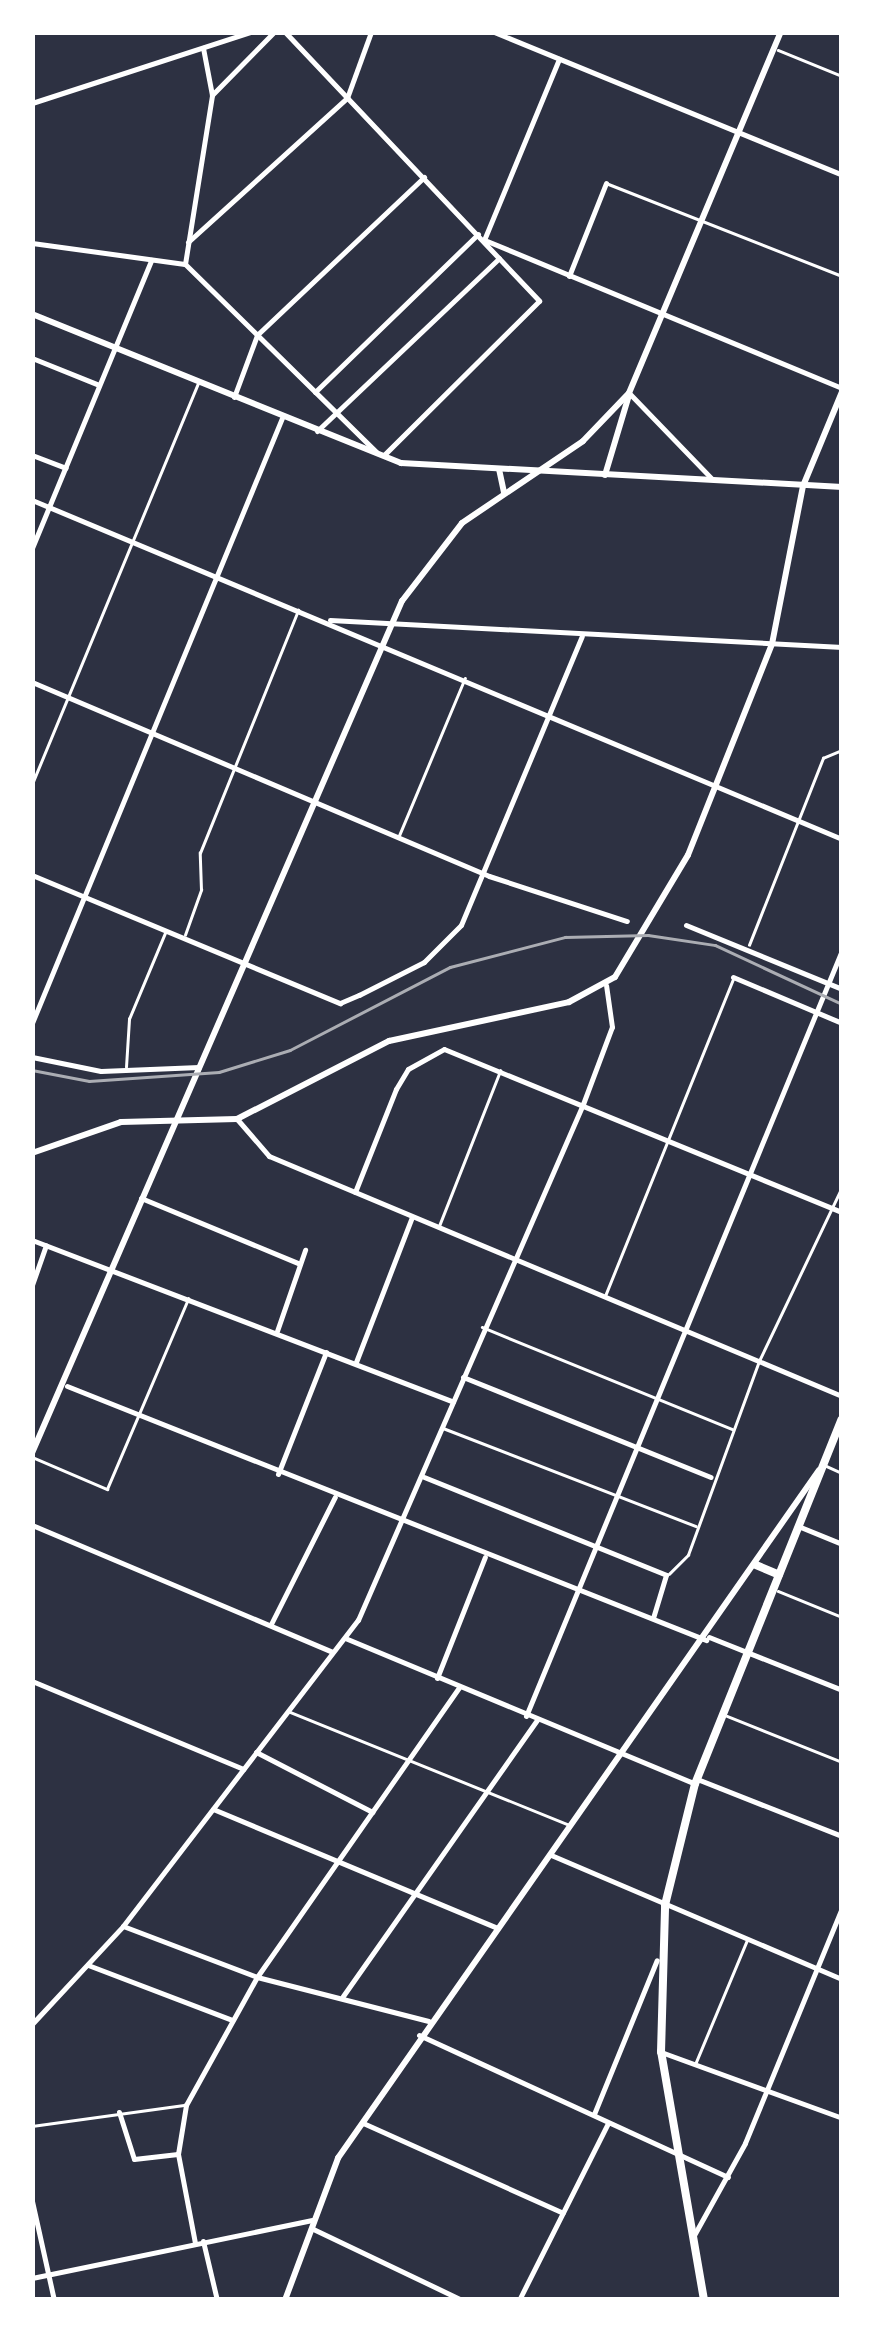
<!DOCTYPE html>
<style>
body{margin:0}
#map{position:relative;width:874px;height:2332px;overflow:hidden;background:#2d3142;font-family:Jost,sans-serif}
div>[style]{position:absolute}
.service>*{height:2.5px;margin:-1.25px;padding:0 1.25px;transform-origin:1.25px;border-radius:1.25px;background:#fff}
.minor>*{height:5px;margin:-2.5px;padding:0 2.5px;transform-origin:2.5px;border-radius:2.5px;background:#fff}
.tertiary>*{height:6px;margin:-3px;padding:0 3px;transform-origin:3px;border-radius:3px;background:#fff}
.primary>*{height:8px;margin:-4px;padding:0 4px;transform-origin:4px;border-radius:4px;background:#fff}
.rail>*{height:2.5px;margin:-1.25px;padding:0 1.25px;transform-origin:1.25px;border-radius:1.25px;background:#abadb3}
span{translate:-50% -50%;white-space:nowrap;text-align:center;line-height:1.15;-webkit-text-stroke:8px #fff;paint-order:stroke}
.frame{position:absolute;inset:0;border:35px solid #fff;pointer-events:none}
</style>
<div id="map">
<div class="service">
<i style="left:778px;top:50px;width:69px;rotate:22.1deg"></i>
<i style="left:606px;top:183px;width:254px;rotate:21.5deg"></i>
<i style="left:32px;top:784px;width:433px;rotate:-67.5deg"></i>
<i style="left:398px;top:838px;width:173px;rotate:-67.3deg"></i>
<i style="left:185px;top:935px;width:48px;rotate:-70.4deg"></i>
<i style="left:201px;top:890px;width:37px;rotate:-92deg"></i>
<i style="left:200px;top:853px;width:262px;rotate:-68deg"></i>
<i style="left:749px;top:945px;width:201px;rotate:-68.4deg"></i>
<i style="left:823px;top:758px;width:21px;rotate:-23deg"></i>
<i style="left:126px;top:1067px;width:48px;rotate:-86.4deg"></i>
<i style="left:129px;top:1019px;width:93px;rotate:-67.3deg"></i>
<i style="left:439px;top:1226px;width:167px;rotate:-68.5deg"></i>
<i style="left:605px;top:1296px;width:342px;rotate:-68deg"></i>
<i style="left:482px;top:1327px;width:270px;rotate:22.2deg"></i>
<i style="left:443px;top:1428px;width:271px;rotate:21.2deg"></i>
<i style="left:32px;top:1457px;width:82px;rotate:23.1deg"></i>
<i style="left:107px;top:1489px;width:207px;rotate:-66.9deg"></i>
<i style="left:824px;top:1465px;width:20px;rotate:24deg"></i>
<i style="left:669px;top:1574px;width:27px;rotate:-45deg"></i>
<i style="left:688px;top:1555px;width:207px;rotate:-69.9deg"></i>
<i style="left:759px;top:1361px;width:193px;rotate:-64.5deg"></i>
<i style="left:778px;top:1591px;width:69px;rotate:22.1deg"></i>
<i style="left:290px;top:1712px;width:302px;rotate:22deg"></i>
<i style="left:727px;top:1716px;width:124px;rotate:21.8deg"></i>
<i style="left:696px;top:2062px;width:132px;rotate:-67.3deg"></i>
<i style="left:32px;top:2126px;width:153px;rotate:-7.9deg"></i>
</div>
<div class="minor">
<i style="left:285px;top:32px;width:370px;rotate:46.6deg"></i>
<i style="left:539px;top:301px;width:218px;rotate:135.2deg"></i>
<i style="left:494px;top:32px;width:376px;rotate:22.3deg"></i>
<i style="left:212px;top:95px;width:88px;rotate:-45.5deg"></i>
<i style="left:32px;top:103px;width:230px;rotate:-18deg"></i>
<i style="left:484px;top:240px;width:196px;rotate:-67.5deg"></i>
<i style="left:487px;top:241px;width:384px;rotate:22.5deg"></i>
<i style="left:188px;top:242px;width:215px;rotate:-42.2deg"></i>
<i style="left:347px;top:98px;width:70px;rotate:-70deg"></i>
<i style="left:32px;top:243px;width:154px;rotate:7.8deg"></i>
<i style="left:185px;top:264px;width:268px;rotate:44.5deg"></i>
<i style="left:185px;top:264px;width:171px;rotate:-80.9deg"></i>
<i style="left:212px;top:95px;width:48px;rotate:-100.8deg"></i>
<i style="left:569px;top:276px;width:100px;rotate:-68.3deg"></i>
<i style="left:32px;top:358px;width:72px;rotate:21.9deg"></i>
<i style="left:315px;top:392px;width:227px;rotate:-44.1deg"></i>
<i style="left:630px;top:394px;width:118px;rotate:46deg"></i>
<i style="left:234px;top:397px;width:66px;rotate:-69.6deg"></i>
<i style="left:257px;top:335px;width:230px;rotate:-43.4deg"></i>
<i style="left:317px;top:431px;width:251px;rotate:-43.5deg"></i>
<i style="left:32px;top:455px;width:36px;rotate:21deg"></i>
<i style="left:32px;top:500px;width:878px;rotate:22.71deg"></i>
<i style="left:32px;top:548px;width:312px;rotate:-67.5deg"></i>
<i style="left:330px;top:620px;width:513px;rotate:3.02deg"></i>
<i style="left:32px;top:682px;width:496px;rotate:23deg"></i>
<i style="left:489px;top:876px;width:145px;rotate:18.1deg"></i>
<i style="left:32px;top:875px;width:334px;rotate:22.6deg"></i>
<i style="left:340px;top:1003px;width:21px;rotate:-23deg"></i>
<i style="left:359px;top:995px;width:73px;rotate:-26.9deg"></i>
<i style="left:424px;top:962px;width:52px;rotate:-45deg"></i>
<i style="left:461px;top:925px;width:313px;rotate:-67.3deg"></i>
<i style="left:686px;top:925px;width:169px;rotate:22.3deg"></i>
<i style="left:733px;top:977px;width:118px;rotate:22.9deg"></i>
<i style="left:32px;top:1023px;width:655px;rotate:-67.55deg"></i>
<i style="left:32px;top:1057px;width:70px;rotate:11.5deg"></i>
<i style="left:101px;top:1071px;width:98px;rotate:-2.3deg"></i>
<i style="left:237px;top:1119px;width:49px;rotate:49.1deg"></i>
<i style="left:269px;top:1156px;width:621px;rotate:22.73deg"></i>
<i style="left:355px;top:1192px;width:111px;rotate:-68.3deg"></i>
<i style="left:396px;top:1089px;width:23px;rotate:-59deg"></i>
<i style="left:408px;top:1069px;width:41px;rotate:-29.1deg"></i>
<i style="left:444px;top:1049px;width:430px;rotate:22.3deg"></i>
<i style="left:141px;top:1198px;width:172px;rotate:22.5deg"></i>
<i style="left:32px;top:1240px;width:451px;rotate:21deg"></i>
<i style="left:32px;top:1285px;width:42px;rotate:-70.7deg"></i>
<i style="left:277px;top:1331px;width:86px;rotate:-70.9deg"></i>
<i style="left:356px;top:1362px;width:155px;rotate:-68.9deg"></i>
<i style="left:463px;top:1377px;width:267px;rotate:22deg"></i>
<i style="left:67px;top:1386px;width:688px;rotate:21.68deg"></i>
<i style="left:278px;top:1474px;width:131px;rotate:-68.5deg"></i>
<i style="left:424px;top:1477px;width:261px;rotate:22deg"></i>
<i style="left:666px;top:1575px;width:45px;rotate:106.8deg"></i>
<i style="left:32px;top:1525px;width:326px;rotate:22.9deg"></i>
<i style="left:798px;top:1526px;width:48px;rotate:22.2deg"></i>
<i style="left:271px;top:1624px;width:142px;rotate:-63.3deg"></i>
<i style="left:709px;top:1637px;width:143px;rotate:21.7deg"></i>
<i style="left:345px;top:1638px;width:379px;rotate:22.6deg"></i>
<i style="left:437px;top:1678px;width:130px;rotate:-68.4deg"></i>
<i style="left:32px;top:1681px;width:229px;rotate:22.6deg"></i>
<i style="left:526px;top:1716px;width:829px;rotate:-67.58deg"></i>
<i style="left:256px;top:1752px;width:131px;rotate:27.3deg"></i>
<i style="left:697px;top:1779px;width:156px;rotate:21.5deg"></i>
<i style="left:213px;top:1809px;width:308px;rotate:22.7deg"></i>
<i style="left:551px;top:1855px;width:316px;rotate:23.1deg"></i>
<i style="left:123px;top:1926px;width:143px;rotate:20.8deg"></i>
<i style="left:257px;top:1977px;width:177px;rotate:14.4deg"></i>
<i style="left:88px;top:1965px;width:154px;rotate:20.9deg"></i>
<i style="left:343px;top:1996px;width:337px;rotate:-54.9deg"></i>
<i style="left:32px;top:2024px;width:134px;rotate:-47.1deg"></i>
<i style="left:123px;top:1926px;width:386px;rotate:-52.5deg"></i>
<i style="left:358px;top:1620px;width:563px;rotate:-66.44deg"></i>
<i style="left:583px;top:1104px;width:82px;rotate:-69.4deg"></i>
<i style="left:612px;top:1027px;width:42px;rotate:-98.1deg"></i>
<i style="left:419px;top:2035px;width:340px;rotate:24.7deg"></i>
<i style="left:661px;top:2052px;width:193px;rotate:20deg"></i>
<i style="left:119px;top:2112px;width:49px;rotate:72.3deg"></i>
<i style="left:134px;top:2159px;width:44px;rotate:-6.5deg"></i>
<i style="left:594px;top:2114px;width:166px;rotate:-67.8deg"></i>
<i style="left:363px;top:2123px;width:219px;rotate:24.2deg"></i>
<i style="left:32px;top:2201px;width:101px;rotate:77.5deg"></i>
<i style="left:311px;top:2228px;width:167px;rotate:25.5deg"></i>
<i style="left:693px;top:2237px;width:107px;rotate:-61deg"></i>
<i style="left:745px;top:2143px;width:254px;rotate:-67.6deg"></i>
<i style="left:203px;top:2241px;width:61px;rotate:76.7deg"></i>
<i style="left:195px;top:2243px;width:91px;rotate:-100.8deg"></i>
<i style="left:178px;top:2154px;width:50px;rotate:-80.7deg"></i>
<i style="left:186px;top:2105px;width:146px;rotate:-61deg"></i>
<i style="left:257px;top:1977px;width:353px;rotate:-55.1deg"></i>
<i style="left:32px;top:2278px;width:286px;rotate:-11.7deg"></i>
<i style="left:519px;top:2300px;width:198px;rotate:-63.3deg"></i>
</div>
<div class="tertiary">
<i style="left:32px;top:314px;width:398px;rotate:22deg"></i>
<i style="left:401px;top:463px;width:442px;rotate:3.1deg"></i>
<i style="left:499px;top:469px;width:25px;rotate:78deg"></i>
<i style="left:605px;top:475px;width:84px;rotate:-73.3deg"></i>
<i style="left:32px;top:1153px;width:94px;rotate:-19.2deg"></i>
<i style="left:121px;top:1122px;width:116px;rotate:-1.5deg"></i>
<i style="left:237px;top:1119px;width:171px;rotate:-27.2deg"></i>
<i style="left:389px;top:1041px;width:184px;rotate:-12.2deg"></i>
<i style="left:569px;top:1002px;width:52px;rotate:-28.5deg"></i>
<i style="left:615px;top:977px;width:142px;rotate:-59.1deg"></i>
<i style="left:688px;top:855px;width:227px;rotate:-68.3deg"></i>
<i style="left:772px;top:644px;width:161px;rotate:-78.9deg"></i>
<i style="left:803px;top:486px;width:102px;rotate:-67.5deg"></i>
<i style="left:32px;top:1453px;width:929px;rotate:-66.53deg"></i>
<i style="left:402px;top:601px;width:98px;rotate:-52.4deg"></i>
<i style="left:462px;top:523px;width:146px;rotate:-34.1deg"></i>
<i style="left:583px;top:441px;width:66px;rotate:-46.2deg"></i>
<i style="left:629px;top:393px;width:392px;rotate:-67.2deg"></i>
<i style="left:285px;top:2300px;width:152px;rotate:-69.5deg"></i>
<i style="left:338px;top:2158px;width:839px;rotate:-55.04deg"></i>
</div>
<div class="primary">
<i style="left:756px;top:1565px;width:25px;rotate:23deg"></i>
<i style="left:704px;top:2300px;width:252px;rotate:-99.8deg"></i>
<i style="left:661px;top:2052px;width:147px;rotate:-88.4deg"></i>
<i style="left:665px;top:1905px;width:125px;rotate:-76.1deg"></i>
<i style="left:695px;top:1784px;width:393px;rotate:-68.1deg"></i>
</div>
<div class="rail">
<i style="left:32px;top:1070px;width:58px;rotate:10.9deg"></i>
<i style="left:89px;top:1081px;width:130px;rotate:-4deg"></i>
<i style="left:219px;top:1072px;width:74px;rotate:-17.2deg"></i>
<i style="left:290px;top:1050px;width:180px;rotate:-27.4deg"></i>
<i style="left:450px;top:967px;width:119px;rotate:-14.6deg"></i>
<i style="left:565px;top:937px;width:83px;rotate:-1.4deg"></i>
<i style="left:648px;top:935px;width:68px;rotate:8.5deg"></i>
<i style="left:715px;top:945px;width:140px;rotate:24.9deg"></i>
</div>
<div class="frame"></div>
</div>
